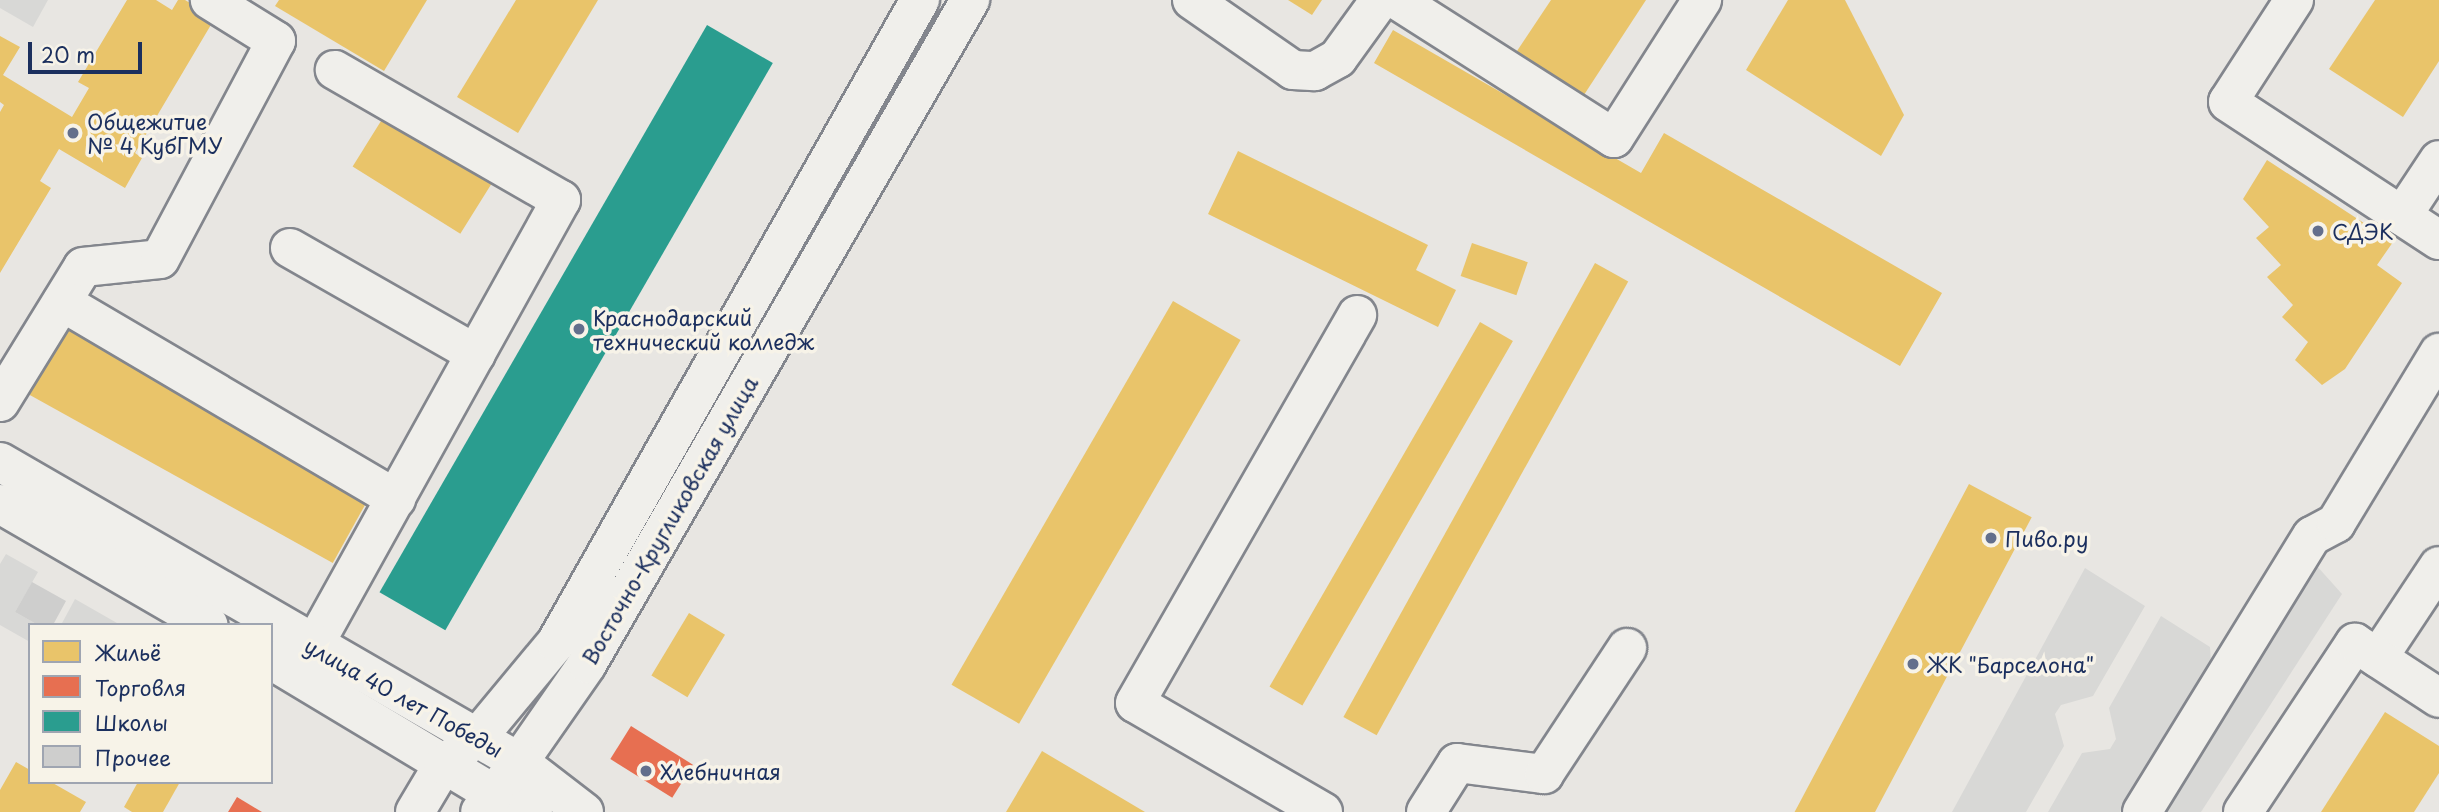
<!DOCTYPE html>
<meta charset="utf-8">
<style>
body{margin:0}
#map{position:relative;width:2439px;height:812px;overflow:hidden;background:#e8e6e2;font-family:"Playpen Sans",sans-serif}
div>[style]{position:absolute}
.built>*{inset:0;background:#d8d8d6}
.homes>*{inset:0;background:#e9c46a;transform-origin:0 0}
.shops>*{inset:0;background:#e76f51;transform-origin:0 0}
.schools>*{inset:0;background:#2a9d8f;transform-origin:0 0}
.building>*{inset:0;background:#cececd}
.roads{filter:drop-shadow(2px 0 #83868d) drop-shadow(-2px 0 #83868d) drop-shadow(0 2px #83868d) drop-shadow(0 -2px #83868d)}
.minor>*{height:38px;margin:-19px;padding:0 19px;transform-origin:19px;border-radius:19px;background:#f0efeb}
.major>*{height:38px;margin:-19px;padding:0 19px;transform-origin:19px;border-radius:19px;background:#f0efeb}
.dots>*{width:19px;height:19px;translate:-50% -50%;box-sizing:border-box;border:4px solid #f7f3e8;border-radius:50%}
span{translate:-50% -50%;white-space:nowrap;text-align:center;line-height:1.15;-webkit-text-stroke:7px #f7f3e8;paint-order:stroke}
.poi-label{font-size:21px;color:#1b2f5e}
.left{translate:0 -50%;text-align:left}
.street-label{font-size:21px;color:#1b2f5e}
.legend{position:absolute;left:28px;top:623px;width:245px;height:161px;box-sizing:border-box;background:#f7f3e8;border:2px solid #9fa5b1;margin:0;padding:9px 12px;list-style:none;font-size:21px;color:#1b2f5e}
.legend li{display:flex;align-items:center;gap:14px;height:35px}
.legend b{width:35px;border:2px solid #9fa5b1}
.scale{position:absolute;left:28px;top:42px;width:114px;height:32px;box-sizing:border-box;border:4px solid #1b2f5e;border-top:0;padding-left:9px;font-size:21px;line-height:24px;white-space:nowrap;color:#1b2f5e;-webkit-text-stroke:5px #f7f3e8;paint-order:stroke}
</style>
<div id="map">
<div class="built">
<i style="clip-path:polygon(0 0,48px 0,33px 27px,0 8px)"></i>
<i style="clip-path:polygon(6px 554px,38px 572px,15px 612px,38px 625px,30px 625px,30px 642px,0 625px,0 564px)"></i>
<i style="clip-path:polygon(2316px 565px,2342px 594px,2201px 812px,2164px 812px)"></i>
<i style="clip-path:polygon(2085px 568px,2145px 606px,2093px 696px,2061px 705px,2055px 714px,2064px 746px,2026px 812px,1952px 812px)"></i>
<i style="clip-path:polygon(75px 599px,117px 623px,116px 625px,61px 625px)"></i>
<i style="clip-path:polygon(2161px 616px,2210px 647px,2211px 663px,2120px 812px,2048px 812px,2082px 753px,2110px 749px,2116px 739px,2109px 708px)"></i>
</div>
<div class="homes">
<i style="clip-path:polygon(127px 0,156px 0,172px 10px,178px 0,185px 0,215px 18px,135px 153px,142px 158px,125px 188px,59px 149px,40px 181px,51px 188px,0 273px,0 112px,4px 105px,0 102px,0 36px,20px 47px,3px 75px,72px 117px,89px 88px,78px 82px)"></i>
<i style="clip-path:polygon(279px 0,427px 0,384px 71px,275px 6px)"></i>
<i style="clip-path:polygon(516px 0,598px 0,518px 133px,457px 97px)"></i>
<i style="clip-path:polygon(1288px 0,1322px 0,1312px 15px)"></i>
<i style="clip-path:polygon(1551px 0,1646px 0,1580px 101px,1513px 57px)"></i>
<i style="clip-path:polygon(1788px 0,1845px 0,1904px 115px,1881px 156px,1746px 70px)"></i>
<i style="clip-path:polygon(2375px 0,2439px 0,2439px 61px,2403px 117px,2329px 69px)"></i>
<i style="clip-path:polygon(1393px 30px,1641px 173px,1664px 133px,1942px 293px,1900px 366px,1374px 63px)"></i>
<i style="left:386px;top:113px;width:127px;height:63px;rotate:32deg"></i>
<i style="clip-path:polygon(1238px 151px,1428px 245px,1416px 270px,1456px 290px,1438px 327px,1208px 214px)"></i>
<i style="clip-path:polygon(2267px 160px,2393px 242px,2377px 265px,2402px 283px,2345px 369px,2322px 385px,2295px 360px,2308px 342px,2282px 317px,2293px 305px,2267px 277px,2281px 265px,2256px 238px,2269px 227px,2243px 199px)"></i>
<i style="left:1472px;top:243px;width:59px;height:35px;rotate:19deg"></i>
<i style="left:1595px;top:263px;width:38px;height:519px;rotate:29deg"></i>
<i style="left:1173px;top:301px;width:78px;height:443px;rotate:30deg"></i>
<i style="left:1480px;top:322px;width:38px;height:421px;rotate:30deg"></i>
<i style="left:64px;top:326px;width:350px;height:77px;rotate:29deg"></i>
<i style="left:1969px;top:484px;width:71px;height:372px;rotate:28deg"></i>
<i style="left:689px;top:613px;width:42px;height:73px;rotate:31deg"></i>
<i style="clip-path:polygon(2385px 712px,2439px 746px,2439px 773px,2414px 812px,2321px 812px)"></i>
<i style="clip-path:polygon(1042px 751px,1145px 812px,1006px 812px)"></i>
<i style="clip-path:polygon(16px 762px,30px 770px,30px 782px,51px 782px,86px 802px,80px 812px,0 812px,0 790px)"></i>
<i style="clip-path:polygon(138px 782px,180px 782px,163px 812px,132px 812px,124px 807px)"></i>
</div>
<div class="shops">
<i style="left:631px;top:726px;width:73px;height:39px;rotate:32deg"></i>
<i style="clip-path:polygon(237px 797px,262px 812px,228px 812px)"></i>
</div>
<div class="schools">
<i style="left:707px;top:25px;width:76px;height:655px;rotate:30deg"></i>
</div>
<div class="building">
<i style="clip-path:polygon(32px 582px,66px 601px,53px 625px,38px 625px,15px 612px)"></i>
</div>
<div class="roads">
<div class="minor">
<i style="left:1192px;top:0;width:123px;rotate:34.7deg"></i>
<i style="left:1293px;top:70px;width:22px;rotate:3deg"></i>
<i style="left:1315px;top:71px;width:26px;rotate:-29deg"></i>
<i style="left:1338px;top:58px;width:72px;rotate:-54.1deg"></i>
<i style="left:1397px;top:0;width:257px;rotate:32.5deg"></i>
<i style="left:1614px;top:138px;width:164px;rotate:-57.5deg"></i>
<i style="left:2294px;top:0;width:121px;rotate:122.9deg"></i>
<i style="left:2228px;top:102px;width:252px;rotate:33.2deg"></i>
<i style="left:2402px;top:216px;width:67px;rotate:-56.5deg"></i>
<i style="left:290px;top:248px;width:214px;rotate:29.7deg"></i>
<i style="left:62px;top:302px;width:388px;rotate:30.5deg"></i>
<i style="left:0;top:402px;width:158px;rotate:-58.4deg"></i>
<i style="left:83px;top:267px;width:77px;rotate:-5.9deg"></i>
<i style="left:160px;top:259px;width:247px;rotate:-62deg"></i>
<i style="left:276px;top:41px;width:78px;rotate:-148.2deg"></i>
<i style="left:2378px;top:658px;width:110px;rotate:-56.5deg"></i>
<i style="left:299px;top:672px;width:540px;rotate:-60.97deg"></i>
<i style="left:561px;top:200px;width:261px;rotate:-150.1deg"></i>
<i style="left:477px;top:738px;width:124px;rotate:-50.3deg"></i>
<i style="left:556px;top:643px;width:739px;rotate:-60.49deg"></i>
<i style="left:494px;top:794px;width:43px;rotate:24.8deg"></i>
<i style="left:584px;top:812px;width:82px;rotate:-142.4deg"></i>
<i style="left:519px;top:762px;width:119px;rotate:-55.2deg"></i>
<i style="left:587px;top:664px;width:767px;rotate:-60.02deg"></i>
<i style="left:1323px;top:812px;width:217px;rotate:-149.9deg"></i>
<i style="left:1135px;top:703px;width:447px;rotate:-60.2deg"></i>
<i style="left:1426px;top:812px;width:58px;rotate:-57.7deg"></i>
<i style="left:1457px;top:763px;width:88px;rotate:7.2deg"></i>
<i style="left:1544px;top:774px;width:151px;rotate:-56.6deg"></i>
<i style="left:2142px;top:812px;width:324px;rotate:-58.4deg"></i>
<i style="left:2312px;top:536px;width:27px;rotate:-28deg"></i>
<i style="left:2336px;top:523px;width:199px;rotate:-58.8deg"></i>
<i style="left:2243px;top:812px;width:203px;rotate:-56.5deg"></i>
<i style="left:2355px;top:643px;width:100px;rotate:33.2deg"></i>
</div>
<div class="major">
<i style="left:0;top:462px;width:599px;rotate:30.03deg"></i>
<i style="left:519px;top:762px;width:63px;rotate:128deg"></i>
<i style="left:0;top:504px;width:241px;rotate:30.1deg"></i>
<i style="left:271px;top:660px;width:260px;rotate:31deg"></i>
<i style="left:415px;top:812px;width:55px;rotate:-59.2deg"></i>
<i style="left:443px;top:765px;width:24px;rotate:-38deg"></i>
</div>
</div>
<div class="dots">
<i style="left:73px;top:133px;background:#636f8c"></i>
<i style="left:2318px;top:231px;background:#636f8c"></i>
<i style="left:579px;top:329px;background:#636f8c"></i>
<i style="left:1991px;top:538px;background:#636f8c"></i>
<i style="left:1913px;top:664px;background:#636f8c"></i>
<i style="left:646px;top:771px;background:#636f8c"></i>
</div>
<div class="poi-label">
<span class="left" style="left:87px;top:133px">Общежитие<br>№ 4 КубГМУ</span>
<span class="left" style="left:2332px;top:231px">СДЭК</span>
<span class="left" style="left:593px;top:329px">Краснодарский<br>технический колледж</span>
<span class="left" style="left:2005px;top:538px">Пиво.ру</span>
<span class="left" style="left:1927px;top:664px">ЖК "Барселона"</span>
<span class="left" style="left:660px;top:771px">Хлебничная</span>
</div>
<div class="street-label">
<span style="left:669px;top:520px;rotate:-60deg">Восточно-Кругликовская улица</span>
<span style="left:404px;top:697px;rotate:29deg">улица 40 лет Победы</span>
</div>
<ul class="legend">
<li><b style="height:19px;background:#e9c46a"></b>Жильё</li>
<li><b style="height:19px;background:#e76f51"></b>Торговля</li>
<li><b style="height:19px;background:#2a9d8f"></b>Школы</li>
<li><b style="height:19px;background:#cececd"></b>Прочее</li>
</ul>
<div class="scale">20 m</div>
</div>
